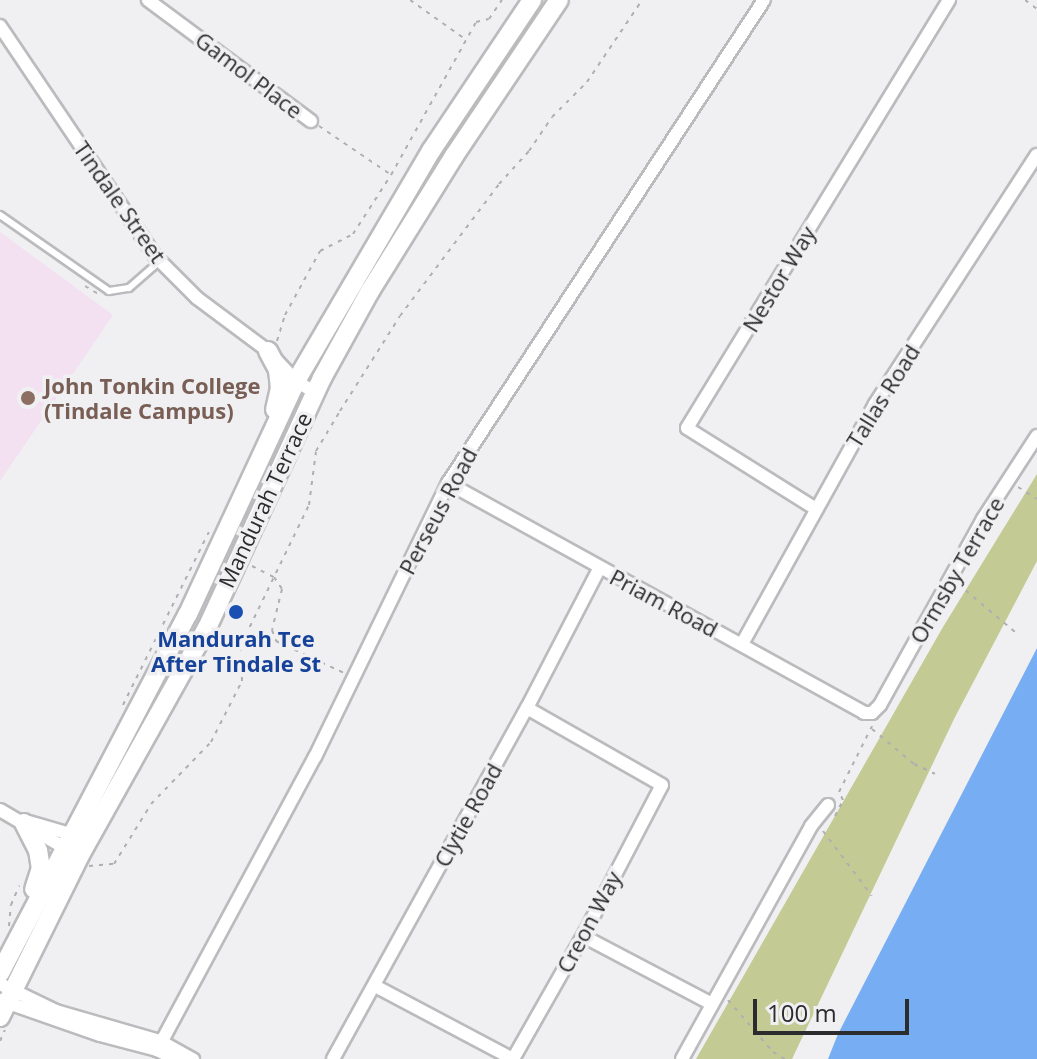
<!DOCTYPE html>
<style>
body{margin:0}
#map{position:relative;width:1037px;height:1059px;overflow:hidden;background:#f0f0f3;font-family:"Open Sans",sans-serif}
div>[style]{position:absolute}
.education>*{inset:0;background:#f3e0f0}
.green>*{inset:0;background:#c3ca93}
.water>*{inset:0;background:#77adf2}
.path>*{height:2px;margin-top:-1px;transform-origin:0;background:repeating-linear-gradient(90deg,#afafb2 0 4px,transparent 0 10px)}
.roads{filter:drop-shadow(2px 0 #bbbbbe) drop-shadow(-2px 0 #bbbbbe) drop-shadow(0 2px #bbbbbe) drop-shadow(0 -2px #bbbbbe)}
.service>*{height:6px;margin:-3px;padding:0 3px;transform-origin:3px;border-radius:3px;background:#fff}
.minor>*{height:12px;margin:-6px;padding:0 6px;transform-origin:6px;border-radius:6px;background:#fff}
.secondary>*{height:18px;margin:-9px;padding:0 9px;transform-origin:9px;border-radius:9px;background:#fff}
.dots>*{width:22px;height:22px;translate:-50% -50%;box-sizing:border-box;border:4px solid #f0f0f3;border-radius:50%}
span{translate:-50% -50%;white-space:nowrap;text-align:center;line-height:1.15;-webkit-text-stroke:7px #f0f0f3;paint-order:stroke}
.street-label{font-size:22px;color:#2c2c2e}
.education-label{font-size:22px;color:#785e54;font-weight:700}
.left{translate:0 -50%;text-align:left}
.transit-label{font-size:22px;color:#164399;font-weight:700}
.scale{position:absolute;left:753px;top:999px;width:156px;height:36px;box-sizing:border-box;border:4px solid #2c2c2e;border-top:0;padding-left:10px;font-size:24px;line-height:28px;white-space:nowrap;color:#2c2c2e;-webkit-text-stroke:6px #f0f0f3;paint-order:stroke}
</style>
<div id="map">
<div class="education">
<i style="clip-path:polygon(0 232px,113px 315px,0 481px)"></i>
</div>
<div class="green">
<i style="clip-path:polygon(1037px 474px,1037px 561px,955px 717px,792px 1059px,696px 1059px,943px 627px)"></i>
</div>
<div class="water">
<i style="clip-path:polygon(1037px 648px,1037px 1059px,828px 1059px,838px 1034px)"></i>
</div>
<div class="path">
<i style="left:410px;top:0;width:67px;rotate:35.3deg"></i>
<i style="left:1025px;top:0;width:15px;rotate:37deg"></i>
<i style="left:319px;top:126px;width:86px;rotate:34.1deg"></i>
<i style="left:85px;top:286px;width:17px;rotate:31deg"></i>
<i style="left:277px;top:341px;width:27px;rotate:-73deg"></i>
<i style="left:285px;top:315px;width:73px;rotate:-61.3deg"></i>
<i style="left:320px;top:251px;width:37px;rotate:-27deg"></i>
<i style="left:353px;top:234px;width:70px;rotate:-57.2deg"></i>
<i style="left:391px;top:175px;width:175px;rotate:-60.9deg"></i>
<i style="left:476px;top:22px;width:13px;rotate:-13deg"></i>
<i style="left:489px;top:19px;width:23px;rotate:-56deg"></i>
<i style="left:1018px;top:487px;width:22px;rotate:32deg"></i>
<i style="left:252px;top:566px;width:25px;rotate:27deg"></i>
<i style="left:274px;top:577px;width:14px;rotate:56deg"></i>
<i style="left:282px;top:589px;width:42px;rotate:103.7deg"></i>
<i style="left:272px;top:630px;width:12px;rotate:70deg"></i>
<i style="left:276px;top:641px;width:75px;rotate:25.2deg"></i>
<i style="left:958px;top:584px;width:75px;rotate:40.1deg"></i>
<i style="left:123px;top:705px;width:193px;rotate:-63.6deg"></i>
<i style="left:872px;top:729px;width:55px;rotate:39.8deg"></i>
<i style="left:914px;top:764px;width:23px;rotate:25deg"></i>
<i style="left:835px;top:816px;width:18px;rotate:-63deg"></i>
<i style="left:843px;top:800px;width:9px;rotate:-117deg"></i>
<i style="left:839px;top:792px;width:74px;rotate:-63.4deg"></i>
<i style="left:823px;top:831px;width:81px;rotate:53deg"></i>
<i style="left:89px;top:866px;width:25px;rotate:-5deg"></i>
<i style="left:114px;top:864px;width:70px;rotate:-58.3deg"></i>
<i style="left:151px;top:804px;width:86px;rotate:-45.9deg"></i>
<i style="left:211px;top:742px;width:68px;rotate:-63.1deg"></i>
<i style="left:242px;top:681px;width:36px;rotate:-92deg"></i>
<i style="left:241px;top:645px;width:156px;rotate:-64.1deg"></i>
<i style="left:309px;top:505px;width:54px;rotate:-82.6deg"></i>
<i style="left:316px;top:451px;width:47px;rotate:-59deg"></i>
<i style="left:340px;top:411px;width:112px;rotate:-57.7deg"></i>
<i style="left:400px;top:316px;width:165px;rotate:-53.1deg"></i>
<i style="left:499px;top:184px;width:45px;rotate:-47.7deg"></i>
<i style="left:529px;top:151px;width:41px;rotate:-55.9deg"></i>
<i style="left:552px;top:117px;width:49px;rotate:-45deg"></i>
<i style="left:587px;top:82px;width:99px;rotate:-56.1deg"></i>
<i style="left:9px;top:926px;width:21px;rotate:-85deg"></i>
<i style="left:11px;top:905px;width:21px;rotate:-67deg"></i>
<i style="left:728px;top:1000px;width:69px;rotate:49.1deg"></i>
<i style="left:773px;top:1052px;width:14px;rotate:30deg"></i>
<i style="left:0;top:1041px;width:12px;rotate:-66deg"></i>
</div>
<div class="roads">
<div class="service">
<i style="left:0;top:215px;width:133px;rotate:34.9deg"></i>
<i style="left:109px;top:291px;width:20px;rotate:-9deg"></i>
<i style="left:129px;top:288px;width:41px;rotate:-41.1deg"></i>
</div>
<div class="minor">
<i style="left:148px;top:0;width:203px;rotate:36.6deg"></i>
<i style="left:0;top:26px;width:279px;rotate:56deg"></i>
<i style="left:156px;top:257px;width:58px;rotate:45deg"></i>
<i style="left:197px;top:298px;width:89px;rotate:36.7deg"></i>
<i style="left:268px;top:351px;width:41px;rotate:47deg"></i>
<i style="left:296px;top:381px;width:23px;rotate:31deg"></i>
<i style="left:448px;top:483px;width:475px;rotate:28.9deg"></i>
<i style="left:864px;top:713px;width:8px"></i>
<i style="left:872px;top:713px;width:11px;rotate:-45deg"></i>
<i style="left:880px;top:705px;width:213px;rotate:-61deg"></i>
<i style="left:983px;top:519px;width:99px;rotate:-57deg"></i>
<i style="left:816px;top:509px;width:152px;rotate:-147.9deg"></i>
<i style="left:687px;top:428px;width:502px;rotate:-58.53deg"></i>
<i style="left:742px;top:644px;width:274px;rotate:-61deg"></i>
<i style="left:875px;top:404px;width:297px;rotate:-57deg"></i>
<i style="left:0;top:810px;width:81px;rotate:30.4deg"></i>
<i style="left:29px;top:822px;width:50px;rotate:16.3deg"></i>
<i style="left:583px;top:936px;width:146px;rotate:27.8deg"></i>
<i style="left:0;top:984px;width:62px;rotate:25.7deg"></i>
<i style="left:56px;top:1011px;width:108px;rotate:16.1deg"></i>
<i style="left:160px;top:1041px;width:38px;rotate:29deg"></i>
<i style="left:375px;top:986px;width:156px;rotate:27.9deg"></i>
<i style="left:513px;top:1059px;width:142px;rotate:-60.4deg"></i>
<i style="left:583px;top:936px;width:170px;rotate:-62.4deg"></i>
<i style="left:662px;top:785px;width:155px;rotate:-150.3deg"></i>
<i style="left:0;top:1000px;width:106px;rotate:19.3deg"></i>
<i style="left:100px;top:1035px;width:59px;rotate:14.7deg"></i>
<i style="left:157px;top:1050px;width:20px;rotate:27deg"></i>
<i style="left:157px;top:1050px;width:333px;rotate:-61.7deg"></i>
<i style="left:315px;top:757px;width:305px;rotate:-64.1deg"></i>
<i style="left:448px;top:483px;width:577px;rotate:-56.81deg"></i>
<i style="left:333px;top:1059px;width:401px;rotate:-61.1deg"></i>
<i style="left:527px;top:708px;width:157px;rotate:-62.6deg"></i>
<i style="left:682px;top:1059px;width:266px;rotate:-61deg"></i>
<i style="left:811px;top:826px;width:27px;rotate:-51deg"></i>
</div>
<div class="secondary">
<i style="left:268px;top:351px;width:21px;rotate:62deg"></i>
<i style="left:278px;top:370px;width:18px;rotate:84deg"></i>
<i style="left:280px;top:388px;width:22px;rotate:103deg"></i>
<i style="left:24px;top:823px;width:30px;rotate:63deg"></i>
<i style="left:38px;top:850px;width:18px;rotate:81deg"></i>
<i style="left:41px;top:868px;width:22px;rotate:108deg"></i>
<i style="left:0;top:973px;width:405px;rotate:-62.4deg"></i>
<i style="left:188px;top:614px;width:257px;rotate:-65.1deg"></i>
<i style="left:296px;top:381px;width:267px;rotate:-59.6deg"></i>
<i style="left:431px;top:151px;width:182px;rotate:-56.2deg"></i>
<i style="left:0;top:1017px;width:181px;rotate:-63.7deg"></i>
<i style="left:80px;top:855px;width:260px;rotate:-60.8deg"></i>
<i style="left:207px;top:628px;width:275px;rotate:-65.3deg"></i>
<i style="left:322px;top:378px;width:99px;rotate:-61.1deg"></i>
<i style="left:370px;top:291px;width:159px;rotate:-58.1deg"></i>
<i style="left:454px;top:156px;width:188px;rotate:-56.1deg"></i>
</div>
</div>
<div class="dots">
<i style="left:28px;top:398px;background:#8d6e63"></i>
<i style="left:236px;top:612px;background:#1a4fb4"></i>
</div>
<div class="street-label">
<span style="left:249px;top:75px;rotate:37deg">Gamol Place</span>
<span style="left:120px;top:202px;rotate:55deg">Tindale Street</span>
<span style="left:779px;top:279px;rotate:-59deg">Nestor Way</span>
<span style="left:883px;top:396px;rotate:-58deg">Tallas Road</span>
<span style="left:265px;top:500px;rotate:-65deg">Mandurah Terrace</span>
<span style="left:438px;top:511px;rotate:-62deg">Perseus Road</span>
<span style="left:957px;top:570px;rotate:-60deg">Ormsby Terrace</span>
<span style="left:664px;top:603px;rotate:28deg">Priam Road</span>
<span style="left:468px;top:815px;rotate:-61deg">Clytie Road</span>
<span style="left:589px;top:922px;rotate:-62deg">Creon Way</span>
</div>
<div class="education-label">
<span class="left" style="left:44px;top:398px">John Tonkin College<br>(Tindale Campus)</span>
</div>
<div class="transit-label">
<span style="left:236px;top:651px">Mandurah Tce<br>After Tindale St</span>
</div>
<div class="scale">100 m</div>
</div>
